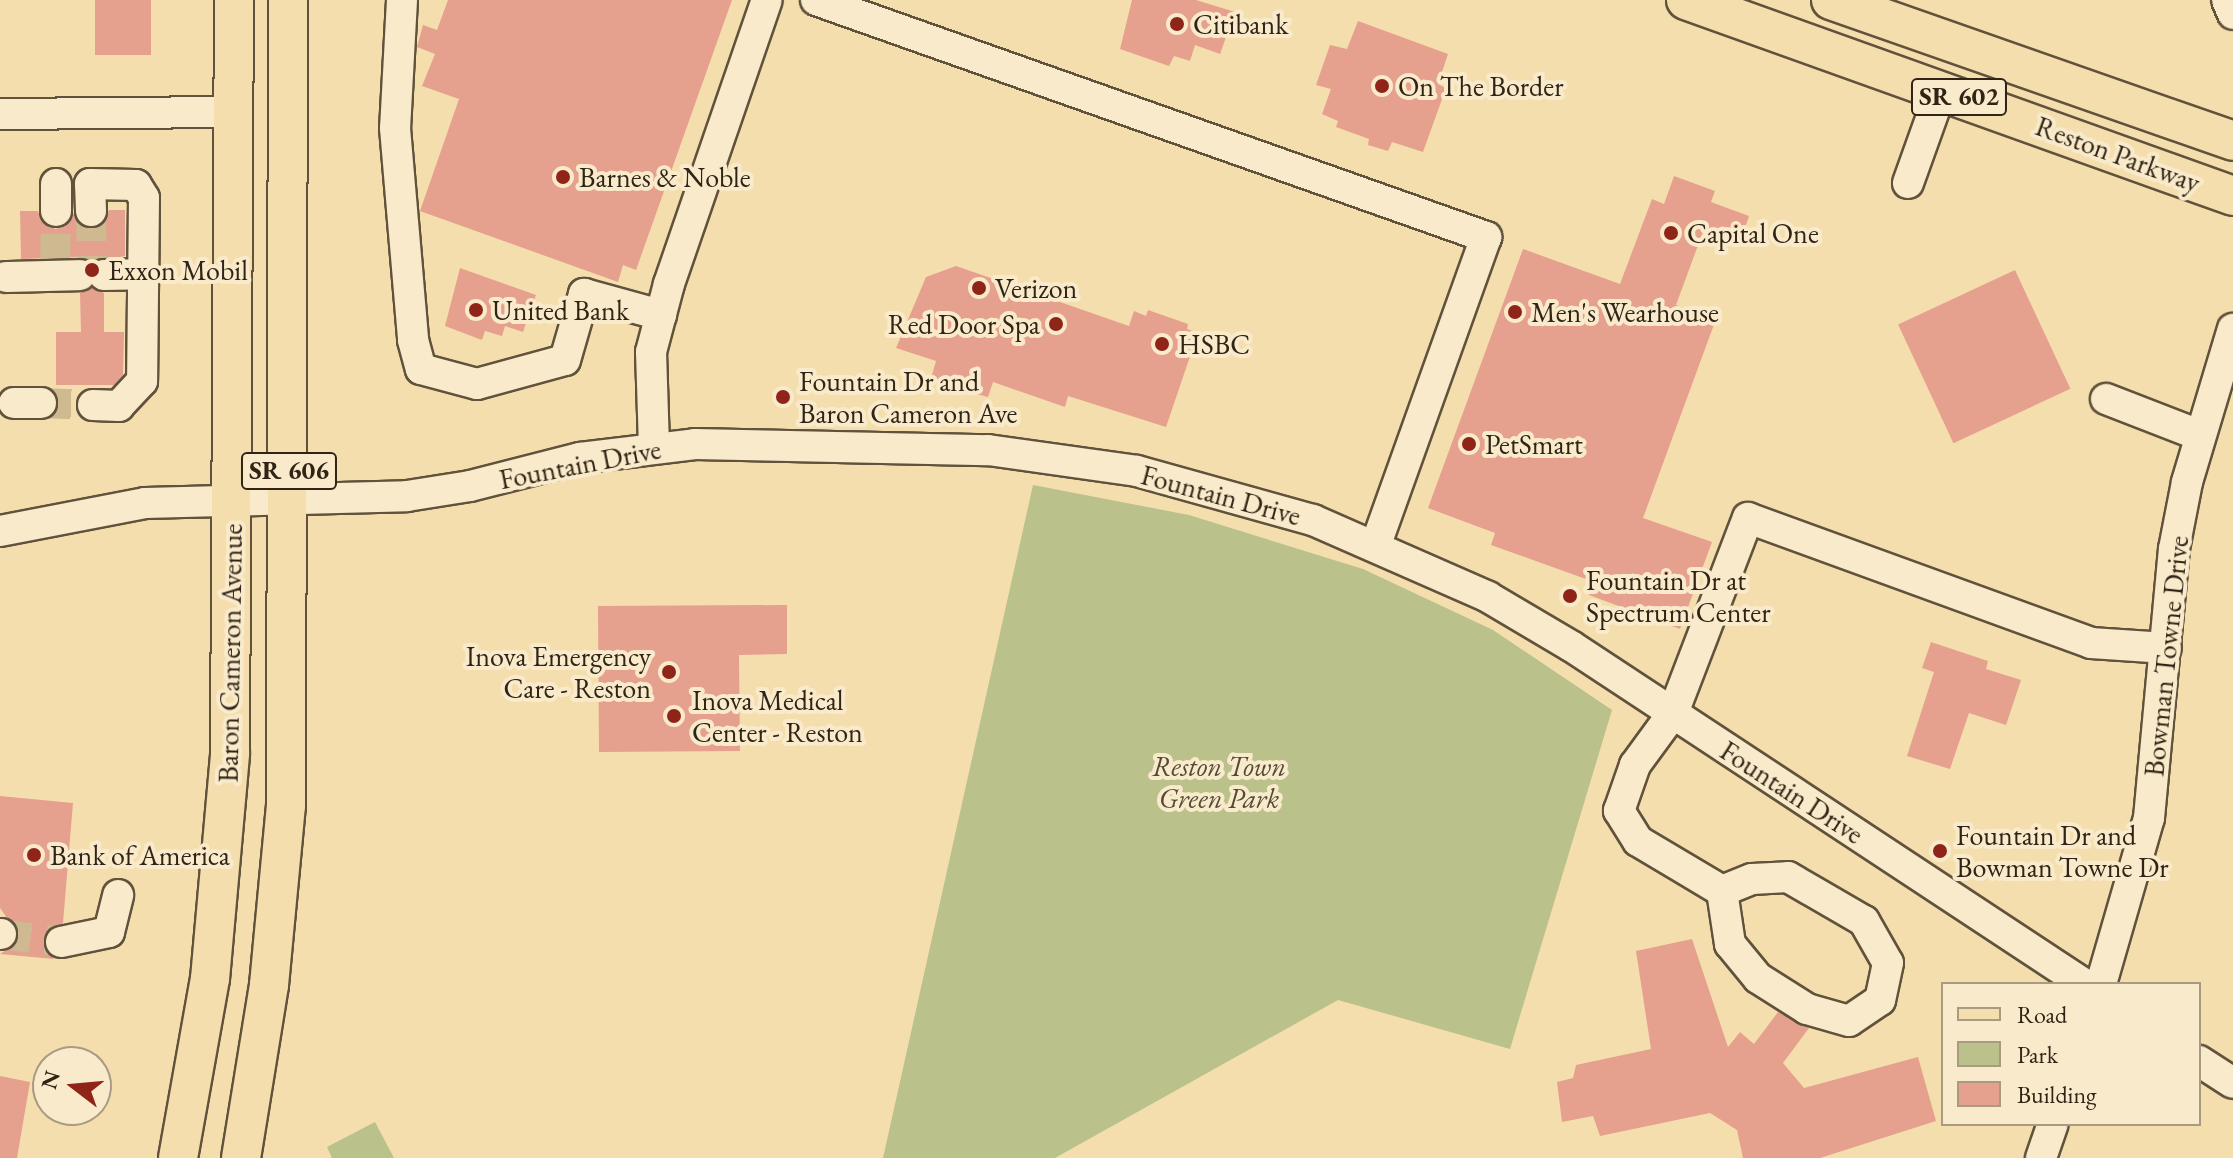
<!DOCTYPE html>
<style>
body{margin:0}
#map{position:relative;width:2233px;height:1158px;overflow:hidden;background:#f5deae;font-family:"EB Garamond",serif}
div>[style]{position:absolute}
.green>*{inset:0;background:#bac18b}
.building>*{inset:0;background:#e5a08e;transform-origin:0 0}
.minor-tunnel>*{height:30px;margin-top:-15px;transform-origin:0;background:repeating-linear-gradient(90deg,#ceb990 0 30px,transparent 0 45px)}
.roads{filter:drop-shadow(2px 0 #61523c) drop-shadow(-2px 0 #61523c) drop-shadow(0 2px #61523c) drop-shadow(0 -2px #61523c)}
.minor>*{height:30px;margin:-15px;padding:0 15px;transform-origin:15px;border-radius:15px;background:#f8eaca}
.major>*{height:38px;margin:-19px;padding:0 19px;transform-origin:19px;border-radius:19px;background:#f5deae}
.dots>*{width:22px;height:22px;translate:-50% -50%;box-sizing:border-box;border:4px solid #f8eaca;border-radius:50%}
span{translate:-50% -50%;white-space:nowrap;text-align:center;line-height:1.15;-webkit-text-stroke:8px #f8eaca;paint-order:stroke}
.shield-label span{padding:2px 6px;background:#f8eaca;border:2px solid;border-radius:6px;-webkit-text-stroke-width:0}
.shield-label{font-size:26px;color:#302416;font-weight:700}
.poi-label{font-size:28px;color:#302416}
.left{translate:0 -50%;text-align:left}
.right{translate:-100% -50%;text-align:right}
.street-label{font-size:28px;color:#302416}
.park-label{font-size:28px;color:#524b33;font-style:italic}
.legend{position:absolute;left:1941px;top:982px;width:260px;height:144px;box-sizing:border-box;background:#f8eaca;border:2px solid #a89b82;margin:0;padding:10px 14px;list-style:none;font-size:24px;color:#302416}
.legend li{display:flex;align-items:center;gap:16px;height:40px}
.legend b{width:40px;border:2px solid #a89b82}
.north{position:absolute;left:32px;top:1046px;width:80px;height:80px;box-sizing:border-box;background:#f8eaca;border:2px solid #a89b82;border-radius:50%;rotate:286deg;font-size:22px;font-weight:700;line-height:32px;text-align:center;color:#302416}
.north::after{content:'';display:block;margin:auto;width:28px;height:36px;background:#8f2418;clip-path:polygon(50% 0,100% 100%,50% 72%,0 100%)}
</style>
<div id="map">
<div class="green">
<i style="clip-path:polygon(1033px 485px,1189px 515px,1363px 569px,1493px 630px,1612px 710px,1510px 1049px,1338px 1000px,1055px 1158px,883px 1158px)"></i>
<i style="clip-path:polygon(375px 1122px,394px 1158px,332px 1158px,327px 1147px)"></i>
</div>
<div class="building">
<i style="left:95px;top:0;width:56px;height:55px"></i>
<i style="clip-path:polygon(448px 0,732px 0,636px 270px,623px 265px,618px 282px,420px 211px,459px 99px,422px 86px,435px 54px,417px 47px,423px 25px,437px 30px)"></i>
<i style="clip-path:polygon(1132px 0,1196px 0,1235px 12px,1220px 54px,1195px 45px,1190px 61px,1174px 56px,1169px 66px,1120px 49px)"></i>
<i style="clip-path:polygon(1358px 21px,1448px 54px,1438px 84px,1446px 88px,1423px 152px,1392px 142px,1388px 151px,1368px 145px,1369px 139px,1336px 127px,1338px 121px,1322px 114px,1331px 89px,1316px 85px,1330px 45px,1347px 49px)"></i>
<i style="clip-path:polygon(1674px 176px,1715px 191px,1711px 202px,1749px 216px,1740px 243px,1704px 229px,1676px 305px,1716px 319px,1643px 518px,1712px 542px,1680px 629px,1589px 595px,1594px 582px,1491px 545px,1495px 533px,1428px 508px,1523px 249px,1620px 284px,1652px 199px,1664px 204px)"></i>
<i style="clip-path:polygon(109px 210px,125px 210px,125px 256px,92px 262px,80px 257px,21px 259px,20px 211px,38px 211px,41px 221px,55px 229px,66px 226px,73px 213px,82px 226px,91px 229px,101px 226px)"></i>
<i style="clip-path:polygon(956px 266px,1129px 326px,1134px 311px,1146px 316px,1148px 310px,1188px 324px,1187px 329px,1198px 333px,1166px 427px,1068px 396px,1065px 407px,993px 382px,988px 397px,930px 382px,936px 361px,896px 348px,926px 277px)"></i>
<i style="clip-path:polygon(460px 268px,536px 295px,523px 332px,505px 326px,502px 336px,485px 331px,482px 340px,445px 326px)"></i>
<i style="left:2015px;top:270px;width:131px;height:129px;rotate:65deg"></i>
<i style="clip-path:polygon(92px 288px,104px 293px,104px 332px,124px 332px,123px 375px,114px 385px,56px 385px,56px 332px,81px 332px,80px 293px)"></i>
<i style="clip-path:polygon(787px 605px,787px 654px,739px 655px,740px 751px,599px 752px,598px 606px)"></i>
<i style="clip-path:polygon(1931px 642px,1988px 661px,1986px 669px,2021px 680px,2006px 725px,1969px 713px,1950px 769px,1907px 756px,1934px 672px,1922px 668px)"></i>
<i style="clip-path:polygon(0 796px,73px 803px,63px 923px,44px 937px,44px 946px,54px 959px,0 954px,16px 944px,19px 935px,0 908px)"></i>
<i style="clip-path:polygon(1692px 939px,1728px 1047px,1740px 1032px,1754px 1044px,1778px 1012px,1809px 1028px,1783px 1063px,1804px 1088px,1918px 1057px,1936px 1121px,1820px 1158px,1743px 1158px,1737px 1130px,1710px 1113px,1600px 1136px,1593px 1116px,1562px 1122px,1557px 1082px,1573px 1078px,1576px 1065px,1651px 1049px,1636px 951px)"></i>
<i style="clip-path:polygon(0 1076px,30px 1082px,17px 1158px,0 1158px)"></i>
</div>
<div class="minor-tunnel">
<i style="left:91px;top:211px;width:64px;rotate:89.1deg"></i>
<i style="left:55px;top:264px;width:53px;rotate:-88.9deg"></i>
<i style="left:41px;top:403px;width:52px;rotate:2.2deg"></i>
<i style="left:1px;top:934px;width:61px;rotate:7.6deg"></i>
</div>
<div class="roads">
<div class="minor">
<i style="left:402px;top:0;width:128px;rotate:93.1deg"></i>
<i style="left:395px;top:128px;width:213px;rotate:85.1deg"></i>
<i style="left:413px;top:340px;width:30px;rotate:75deg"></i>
<i style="left:421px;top:369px;width:58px;rotate:15deg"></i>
<i style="left:477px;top:384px;width:91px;rotate:-15.3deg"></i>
<i style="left:565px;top:360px;width:69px;rotate:-73.9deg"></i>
<i style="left:584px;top:294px;width:80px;rotate:15.3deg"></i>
<i style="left:816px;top:0;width:711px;rotate:19.48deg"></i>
<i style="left:1486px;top:237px;width:327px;rotate:109.7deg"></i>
<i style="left:2227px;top:0;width:15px;rotate:67deg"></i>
<i style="left:0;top:114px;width:234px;rotate:-0.5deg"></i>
<i style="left:1908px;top:183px;width:98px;rotate:-70.3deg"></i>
<i style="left:56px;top:211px;width:27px;rotate:-90deg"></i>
<i style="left:91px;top:211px;width:27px;rotate:-92deg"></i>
<i style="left:90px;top:184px;width:46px;rotate:1.2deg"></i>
<i style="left:136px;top:185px;width:15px;rotate:58deg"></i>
<i style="left:144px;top:198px;width:183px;rotate:90.6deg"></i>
<i style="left:142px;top:381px;width:34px;rotate:133deg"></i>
<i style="left:119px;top:406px;width:26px;rotate:-178deg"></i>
<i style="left:104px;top:275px;width:39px;rotate:-1deg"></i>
<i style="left:6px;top:277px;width:74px;rotate:-1.5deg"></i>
<i style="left:2106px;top:399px;width:100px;rotate:21.2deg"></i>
<i style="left:14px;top:403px;width:27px"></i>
<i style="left:654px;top:447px;width:95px;rotate:-91.8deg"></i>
<i style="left:651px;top:352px;width:70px;rotate:-75.2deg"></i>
<i style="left:669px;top:284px;width:300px;rotate:-71deg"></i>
<i style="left:0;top:531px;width:148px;rotate:-10.9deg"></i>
<i style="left:145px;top:503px;width:262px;rotate:-1.5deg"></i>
<i style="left:407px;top:496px;width:64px;rotate:-9deg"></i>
<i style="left:470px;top:486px;width:114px;rotate:-14.3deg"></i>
<i style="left:580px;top:458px;width:116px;rotate:-6.9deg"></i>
<i style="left:695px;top:444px;width:293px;rotate:1.2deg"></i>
<i style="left:988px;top:450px;width:150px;rotate:8deg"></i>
<i style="left:1137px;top:471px;width:183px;rotate:15.6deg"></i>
<i style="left:1313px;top:520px;width:191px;rotate:23.7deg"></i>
<i style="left:1488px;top:597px;width:96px;rotate:30.6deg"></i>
<i style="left:1571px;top:646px;width:614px;rotate:33.38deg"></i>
<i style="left:1722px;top:891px;width:32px;rotate:-22deg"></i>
<i style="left:1752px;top:879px;width:36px;rotate:-3deg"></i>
<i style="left:1788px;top:877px;width:88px;rotate:30.1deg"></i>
<i style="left:1864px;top:921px;width:48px;rotate:60.3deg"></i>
<i style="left:1888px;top:963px;width:38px;rotate:102deg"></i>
<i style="left:1880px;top:1000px;width:37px;rotate:146deg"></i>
<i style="left:1849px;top:1021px;width:44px;rotate:-164.1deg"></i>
<i style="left:1807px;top:1009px;width:58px;rotate:-147.7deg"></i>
<i style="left:1758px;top:978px;width:44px;rotate:-129.5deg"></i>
<i style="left:1730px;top:944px;width:54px;rotate:-98.6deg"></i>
<i style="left:1722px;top:891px;width:98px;rotate:-149.2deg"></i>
<i style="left:1638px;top:841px;width:36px;rotate:-122deg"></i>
<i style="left:1619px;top:811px;width:49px;rotate:-70.8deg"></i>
<i style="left:1635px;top:765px;width:64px;rotate:-53.8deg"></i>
<i style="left:1673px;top:713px;width:209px;rotate:-69deg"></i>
<i style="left:1748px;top:518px;width:365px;rotate:20deg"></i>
<i style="left:2091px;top:643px;width:75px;rotate:3.8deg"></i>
<i style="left:0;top:934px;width:1px"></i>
<i style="left:61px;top:942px;width:49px;rotate:-11.8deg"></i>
<i style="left:109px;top:932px;width:38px;rotate:-76deg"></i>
<i style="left:2101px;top:984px;width:173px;rotate:-73.9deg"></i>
<i style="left:2149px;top:818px;width:270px;rotate:-84.7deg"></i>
<i style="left:2174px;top:549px;width:68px;rotate:-79deg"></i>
<i style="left:2187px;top:482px;width:160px;rotate:-73.3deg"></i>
<i style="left:2199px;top:1061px;width:40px;rotate:32.9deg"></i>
<i style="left:2041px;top:1158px;width:36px;rotate:-71deg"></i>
</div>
<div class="major">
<i style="left:1686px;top:0;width:581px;rotate:19.71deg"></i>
<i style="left:1831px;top:0;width:426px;rotate:19.3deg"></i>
<i style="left:178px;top:1158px;width:182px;rotate:-79.9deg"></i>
<i style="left:210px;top:979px;width:227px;rotate:-84.9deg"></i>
<i style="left:230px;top:753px;width:753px;rotate:-89.7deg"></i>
<i style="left:241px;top:1158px;width:175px;rotate:-80.8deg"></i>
<i style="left:269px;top:985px;width:180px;rotate:-84.6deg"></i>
<i style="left:286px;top:806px;width:806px;rotate:-89.86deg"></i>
</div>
</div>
<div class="dots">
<i style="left:1177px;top:24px;background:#8f2418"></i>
<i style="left:1382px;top:86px;background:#8f2418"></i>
<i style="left:563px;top:177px;background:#8f2418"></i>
<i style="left:1671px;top:233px;background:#8f2418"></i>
<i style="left:92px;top:270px;background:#8f2418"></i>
<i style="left:979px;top:288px;background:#8f2418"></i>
<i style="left:476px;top:310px;background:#8f2418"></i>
<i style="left:1515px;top:312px;background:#8f2418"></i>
<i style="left:1056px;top:324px;background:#8f2418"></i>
<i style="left:1162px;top:344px;background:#8f2418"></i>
<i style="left:783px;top:397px;background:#8f2418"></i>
<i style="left:1469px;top:444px;background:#8f2418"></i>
<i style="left:1570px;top:596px;background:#8f2418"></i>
<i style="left:669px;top:672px;background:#8f2418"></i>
<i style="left:674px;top:716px;background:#8f2418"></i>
<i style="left:1940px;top:851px;background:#8f2418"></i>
<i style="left:34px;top:855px;background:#8f2418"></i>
</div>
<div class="shield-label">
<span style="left:1959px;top:97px">SR 602</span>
<span style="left:289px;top:471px">SR 606</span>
</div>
<div class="poi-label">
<span class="left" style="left:1193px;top:24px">Citibank</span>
<span class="left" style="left:1398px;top:86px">On The Border</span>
<span class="left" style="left:579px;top:177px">Barnes &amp; Noble</span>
<span class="left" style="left:1687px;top:233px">Capital One</span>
<span class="left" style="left:108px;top:270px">Exxon Mobil</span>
<span class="left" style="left:995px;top:288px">Verizon</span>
<span class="left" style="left:492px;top:310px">United Bank</span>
<span class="left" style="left:1531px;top:312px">Men's Wearhouse</span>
<span class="right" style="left:1040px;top:324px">Red Door Spa</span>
<span class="left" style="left:1178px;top:344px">HSBC</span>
<span class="left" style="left:799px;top:397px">Fountain Dr and<br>Baron Cameron Ave</span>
<span class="left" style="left:1485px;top:444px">PetSmart</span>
<span class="left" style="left:1586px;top:596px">Fountain Dr at<br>Spectrum Center</span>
<span class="right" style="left:651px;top:672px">Inova Emergency<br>Care - Reston</span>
<span class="left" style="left:692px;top:716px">Inova Medical<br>Center - Reston</span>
<span class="left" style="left:1956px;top:851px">Fountain Dr and<br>Bowman Towne Dr</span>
<span class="left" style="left:50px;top:855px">Bank of America</span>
</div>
<div class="street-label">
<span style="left:2118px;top:154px;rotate:20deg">Reston Parkway</span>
<span style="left:580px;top:464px;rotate:-11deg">Fountain Drive</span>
<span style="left:1221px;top:495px;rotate:15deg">Fountain Drive</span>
<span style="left:230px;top:653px;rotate:-89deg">Baron Cameron Avenue</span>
<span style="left:2166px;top:656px;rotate:-84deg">Bowman Towne Drive</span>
<span style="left:1792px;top:792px;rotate:33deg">Fountain Drive</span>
</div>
<div class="park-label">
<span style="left:1219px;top:782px">Reston Town<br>Green Park</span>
</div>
<ul class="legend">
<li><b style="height:10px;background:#f5deae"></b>Road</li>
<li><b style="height:22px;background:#bac18b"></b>Park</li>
<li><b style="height:22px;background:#e5a08e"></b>Building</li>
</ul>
<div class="north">N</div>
</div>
